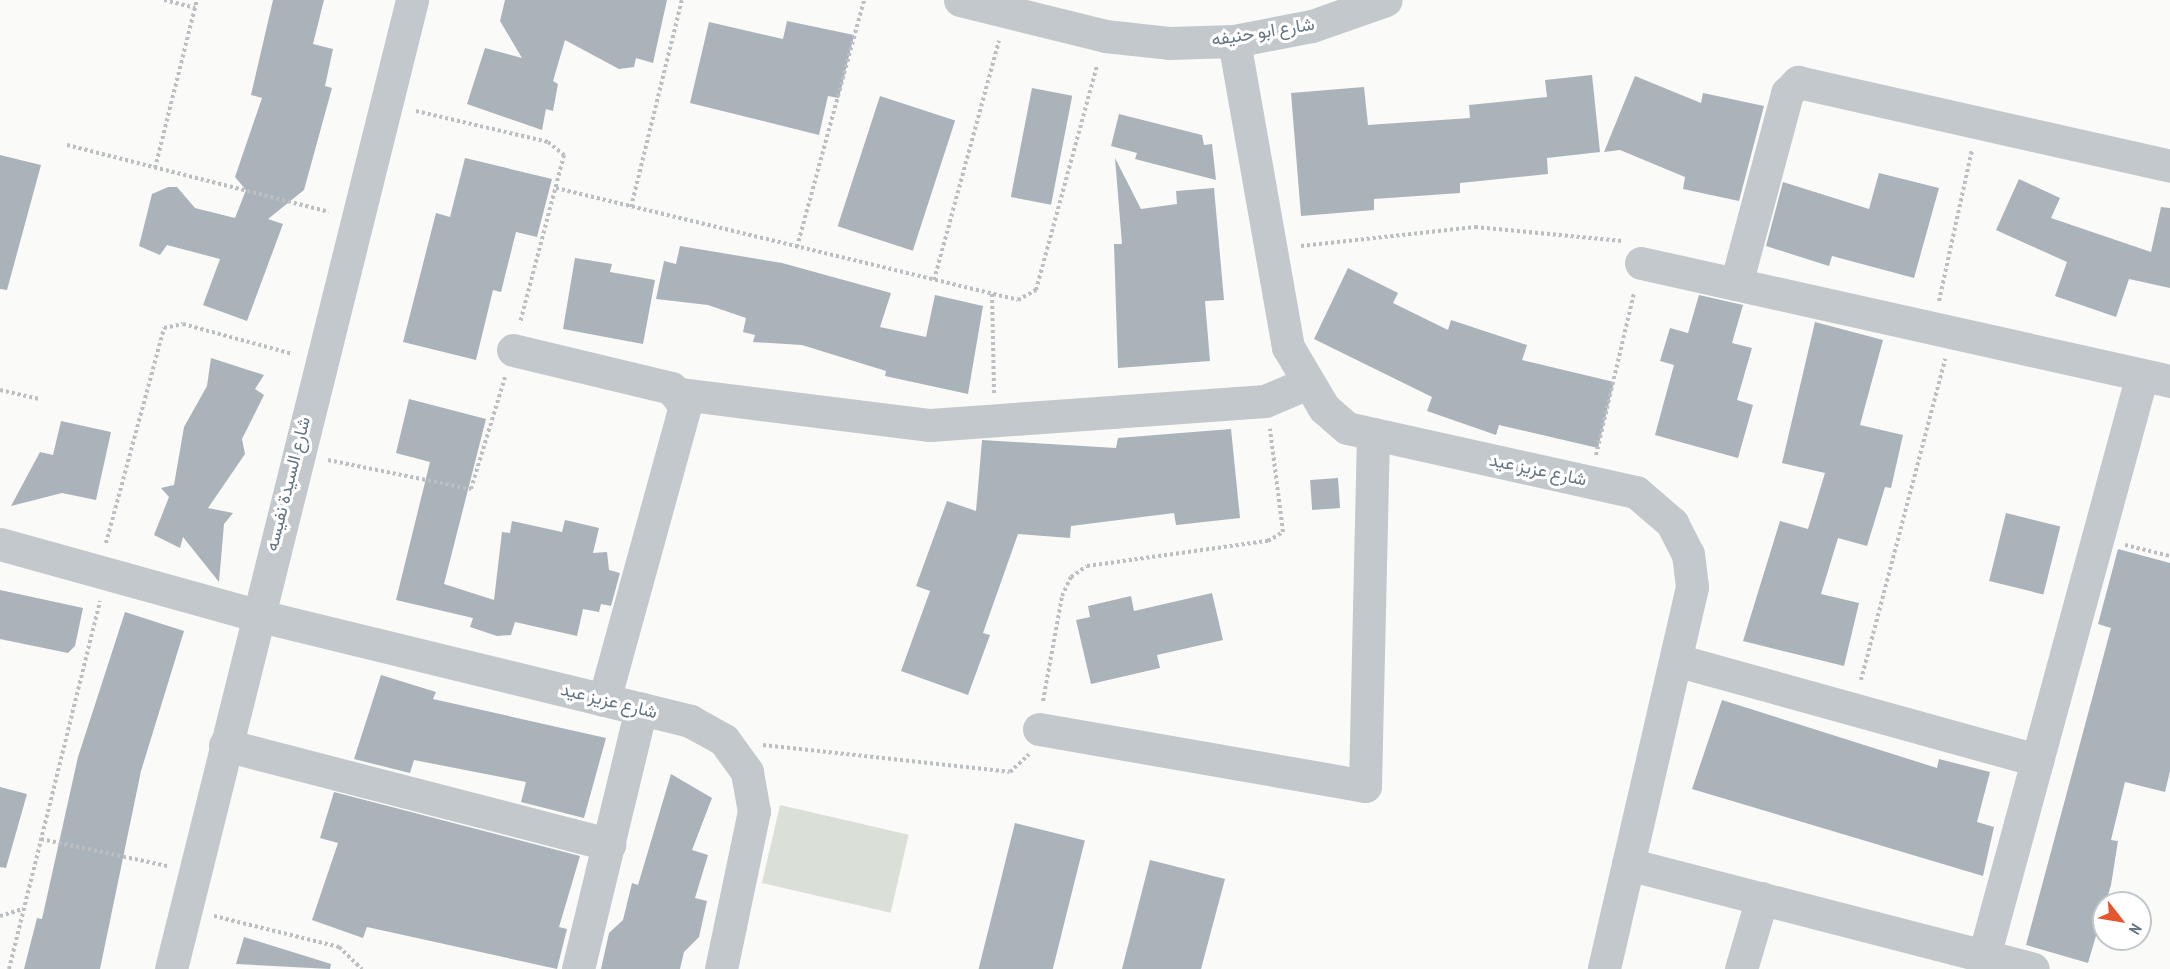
<!DOCTYPE html>
<meta charset="utf-8">
<style>
body{margin:0}
#map{position:relative;width:2170px;height:969px;overflow:hidden;background:#fafaf8;font-family:"PT Sans Narrow",Vazirmatn,sans-serif}
div>[style]{position:absolute}
.green>*{inset:0;background:#dadfd7;transform-origin:0 0}
.building>*{inset:0;background:#aab3b9;transform-origin:0 0}
.path>*{height:4px;margin-top:-2px;transform-origin:0;background:repeating-linear-gradient(90deg,#bbbfc2 0 3px,transparent 0 6px)}
.minor>*{height:33px;margin:-16.5px;padding:0 16.5px;transform-origin:16.5px;border-radius:16.5px;background:#c3c8cc}
span{translate:-50% -50%;white-space:nowrap;text-align:center;line-height:1.15;-webkit-text-stroke:6px #fff;paint-order:stroke}
.street-label{font-size:18px;color:#657683}
.north{position:absolute;left:2092px;top:891px;width:60px;height:60px;box-sizing:border-box;background:#fff;border:2px solid #c1c8cd;border-radius:50%;rotate:121deg;font-size:16px;font-weight:700;line-height:24px;text-align:center;color:#657683}
.north::after{content:'';display:block;margin:auto;width:21px;height:27px;background:#e4572e;clip-path:polygon(50% 0,100% 100%,50% 72%,0 100%)}
</style>
<div id="map">
<div class="green">
<i style="left:780px;top:805px;width:132px;height:80px;rotate:13deg"></i>
</div>
<div class="building">
<i style="clip-path:polygon(273px 0,324px 0,313px 44px,333px 49px,325px 86px,332px 88px,304px 190px,268px 219px,283px 224px,247px 321px,203px 305px,220px 259px,167px 245px,160px 255px,139px 246px,152px 194px,168px 187px,177px 187px,195px 208px,235px 218px,246px 190px,235px 177px,262px 98px,251px 95px)"></i>
<i style="clip-path:polygon(505px 0,667px 0,653px 63px,636px 58px,634px 67px,619px 69px,565px 40px,553px 81px,558px 84px,553px 111px,546px 109px,542px 130px,467px 104px,485px 48px,522px 58px,500px 21px)"></i>
<i style="clip-path:polygon(787px 21px,854px 35px,839px 98px,828px 96px,819px 135px,690px 103px,709px 22px,783px 39px)"></i>
<i style="clip-path:polygon(1592px 75px,1600px 152px,1547px 158px,1548px 174px,1460px 183px,1460px 193px,1374px 199px,1374px 210px,1301px 216px,1291px 93px,1364px 87px,1368px 125px,1470px 118px,1469px 105px,1547px 97px,1545px 80px)"></i>
<i style="clip-path:polygon(1635px 76px,1701px 103px,1703px 93px,1764px 106px,1739px 201px,1683px 189px,1685px 177px,1620px 150px,1604px 152px)"></i>
<i style="left:1032px;top:88px;width:41px;height:111px;rotate:11deg"></i>
<i style="left:880px;top:96px;width:79px;height:137px;rotate:18deg"></i>
<i style="clip-path:polygon(1119px 114px,1202px 135px,1204px 145px,1212px 144px,1216px 180px,1135px 159px,1137px 153px,1111px 146px)"></i>
<i style="clip-path:polygon(0 155px,41px 165px,7px 290px,0 289px)"></i>
<i style="clip-path:polygon(465px 158px,552px 179px,537px 237px,516px 232px,501px 292px,493px 290px,476px 360px,403px 342px,436px 213px,450px 217px)"></i>
<i style="clip-path:polygon(1115px 158px,1141px 209px,1177px 204px,1176px 191px,1214px 188px,1224px 300px,1205px 301px,1210px 361px,1118px 368px,1114px 244px,1122px 244px)"></i>
<i style="clip-path:polygon(1879px 173px,1939px 188px,1914px 278px,1832px 256px,1829px 266px,1766px 246px,1783px 182px,1869px 209px)"></i>
<i style="clip-path:polygon(2019px 179px,2060px 198px,2051px 218px,2151px 252px,2161px 207px,2170px 208px,2170px 288px,2129px 279px,2116px 317px,2055px 296px,2067px 262px,1996px 230px)"></i>
<i style="clip-path:polygon(680px 246px,782px 263px,891px 293px,880px 327px,926px 337px,935px 295px,983px 306px,968px 394px,885px 376px,886px 371px,802px 345px,753px 342px,755px 335px,743px 332px,746px 318px,708px 305px,656px 299px,664px 261px,676px 264px)"></i>
<i style="clip-path:polygon(575px 258px,612px 264px,610px 272px,655px 280px,643px 344px,563px 329px)"></i>
<i style="clip-path:polygon(1348px 268px,1398px 293px,1393px 303px,1448px 330px,1451px 320px,1527px 345px,1522px 360px,1614px 382px,1598px 448px,1499px 425px,1496px 435px,1427px 411px,1432px 397px,1314px 339px)"></i>
<i style="clip-path:polygon(1699px 295px,1743px 305px,1732px 343px,1752px 348px,1737px 400px,1753px 405px,1738px 458px,1655px 435px,1674px 365px,1660px 361px,1670px 328px,1688px 333px)"></i>
<i style="clip-path:polygon(1815px 322px,1883px 340px,1860px 425px,1903px 435px,1891px 488px,1885px 487px,1867px 546px,1838px 538px,1821px 594px,1859px 603px,1844px 666px,1743px 641px,1780px 521px,1808px 529px,1825px 473px,1782px 463px)"></i>
<i style="clip-path:polygon(211px 358px,264px 375px,255px 389px,264px 395px,242px 439px,245px 454px,208px 508px,233px 513px,224px 524px,219px 582px,183px 537px,180px 548px,154px 535px,169px 497px,161px 488px,174px 485px,184px 427px,207px 386px)"></i>
<i style="clip-path:polygon(409px 399px,486px 419px,444px 584px,494px 600px,502px 532px,510px 533px,512px 521px,562px 532px,565px 520px,599px 528px,593px 553px,607px 552px,609px 570px,620px 573px,611px 606px,601px 604px,599px 612px,583px 609px,577px 636px,515px 622px,511px 635px,497px 636px,470px 627px,473px 618px,396px 600px,430px 462px,396px 453px)"></i>
<i style="clip-path:polygon(61px 421px,111px 432px,96px 500px,62px 493px,11px 506px,40px 452px,53px 455px)"></i>
<i style="clip-path:polygon(1231px 429px,1240px 518px,1176px 525px,1174px 513px,1071px 526px,1070px 538px,1018px 534px,983px 633px,990px 635px,968px 695px,901px 671px,930px 591px,916px 586px,947px 501px,976px 511px,982px 440px,1116px 448px,1118px 438px)"></i>
<i style="left:1338px;top:478px;width:30px;height:28px;rotate:86deg"></i>
<i style="left:2006px;top:513px;width:56px;height:70px;rotate:14deg"></i>
<i style="clip-path:polygon(2118px 549px,2170px 563px,2170px 771px,2165px 792px,2125px 782px,2111px 840px,2118px 841px,2111px 885px,2088px 963px,2026px 945px,2111px 628px,2098px 624px)"></i>
<i style="clip-path:polygon(0 590px,83px 608px,75px 646px,68px 653px,0 639px)"></i>
<i style="clip-path:polygon(1212px 593px,1223px 640px,1157px 655px,1160px 668px,1091px 684px,1076px 620px,1090px 617px,1088px 606px,1131px 596px,1134px 611px)"></i>
<i style="clip-path:polygon(125px 612px,184px 631px,141px 771px,100px 969px,24px 969px,37px 918px,42px 919px,78px 757px)"></i>
<i style="clip-path:polygon(381px 675px,436px 692px,433px 699px,606px 738px,584px 818px,521px 802px,526px 782px,414px 760px,410px 773px,354px 759px)"></i>
<i style="clip-path:polygon(1722px 700px,1937px 768px,1939px 759px,1990px 772px,1977px 822px,1994px 827px,1983px 876px,1692px 789px)"></i>
<i style="clip-path:polygon(671px 774px,712px 798px,692px 850px,708px 855px,695px 898px,707px 901px,699px 937px,684px 952px,680px 969px,601px 969px,609px 933px,623px 920px,632px 883px,638px 885px)"></i>
<i style="clip-path:polygon(0 787px,27px 794px,6px 868px,0 867px)"></i>
<i style="clip-path:polygon(334px 792px,580px 856px,559px 927px,567px 929px,557px 969px,367px 927px,363px 938px,312px 920px,338px 843px,320px 838px)"></i>
<i style="left:1015px;top:823px;width:72px;height:151px;rotate:14deg"></i>
<i style="clip-path:polygon(1150px 860px,1225px 879px,1201px 969px,1122px 969px)"></i>
<i style="clip-path:polygon(244px 937px,331px 964px,330px 969px,236px 964px)"></i>
</div>
<div class="path">
<i style="left:164px;top:0;width:32px;rotate:14deg"></i>
<i style="left:416px;top:111px;width:136px;rotate:13.2deg"></i>
<i style="left:548px;top:142px;width:21px;rotate:39deg"></i>
<i style="left:564px;top:155px;width:174px;rotate:104.7deg"></i>
<i style="left:67px;top:145px;width:270px;rotate:14.3deg"></i>
<i style="left:155px;top:168px;width:173px;rotate:-76deg"></i>
<i style="left:556px;top:188px;width:475px;rotate:13.6deg"></i>
<i style="left:1018px;top:300px;width:21px;rotate:-29deg"></i>
<i style="left:1036px;top:290px;width:233px;rotate:-74.8deg"></i>
<i style="left:631px;top:207px;width:213px;rotate:-76.2deg"></i>
<i style="left:1301px;top:246px;width:175px;rotate:-6.2deg"></i>
<i style="left:1475px;top:227px;width:148px;rotate:5.4deg"></i>
<i style="left:797px;top:247px;width:256px;rotate:-74.8deg"></i>
<i style="left:934px;top:280px;width:248px;rotate:-74.8deg"></i>
<i style="left:992px;top:294px;width:99px;rotate:88.8deg"></i>
<i style="left:1939px;top:301px;width:155px;rotate:-77.7deg"></i>
<i style="left:0;top:390px;width:39px;rotate:13deg"></i>
<i style="left:1596px;top:455px;width:166px;rotate:-76.8deg"></i>
<i style="left:328px;top:460px;width:146px;rotate:11.5deg"></i>
<i style="left:471px;top:489px;width:117px;rotate:-73.1deg"></i>
<i style="left:106px;top:543px;width:223px;rotate:-74.9deg"></i>
<i style="left:164px;top:328px;width:19px;rotate:-12deg"></i>
<i style="left:183px;top:324px;width:114px;rotate:15.3deg"></i>
<i style="left:2125px;top:545px;width:46px;rotate:13.7deg"></i>
<i style="left:1861px;top:680px;width:332px;rotate:-75.3deg"></i>
<i style="left:1043px;top:701px;width:107px;rotate:-79.7deg"></i>
<i style="left:1062px;top:596px;width:21px;rotate:-65deg"></i>
<i style="left:1071px;top:577px;width:19px;rotate:-35deg"></i>
<i style="left:1087px;top:566px;width:183px;rotate:-7.9deg"></i>
<i style="left:1268px;top:541px;width:17px;rotate:-31deg"></i>
<i style="left:1283px;top:532px;width:104px;rotate:-97.2deg"></i>
<i style="left:763px;top:745px;width:248px;rotate:6.2deg"></i>
<i style="left:1010px;top:772px;width:26px;rotate:-43deg"></i>
<i style="left:41px;top:839px;width:129px;rotate:12.1deg"></i>
<i style="left:0;top:916px;width:24px;rotate:-17deg"></i>
<i style="left:214px;top:916px;width:129px;rotate:13.9deg"></i>
<i style="left:339px;top:947px;width:32px;rotate:44deg"></i>
<i style="left:9px;top:969px;width:379px;rotate:-76.1deg"></i>
</div>
<div class="minor">
<i style="left:960px;top:0;width:149px;rotate:13.9deg"></i>
<i style="left:1105px;top:36px;width:64px;rotate:6.2deg"></i>
<i style="left:1169px;top:43px;width:65px;rotate:-1.8deg"></i>
<i style="left:1234px;top:41px;width:79px;rotate:-10.9deg"></i>
<i style="left:1312px;top:26px;width:78px;rotate:-19.4deg"></i>
<i style="left:1234px;top:41px;width:311px;rotate:80deg"></i>
<i style="left:1288px;top:347px;width:71px;rotate:59.5deg"></i>
<i style="left:1324px;top:408px;width:30px;rotate:41deg"></i>
<i style="left:1347px;top:428px;width:296px;rotate:12.5deg"></i>
<i style="left:1636px;top:492px;width:48px;rotate:40.7deg"></i>
<i style="left:1672px;top:523px;width:35px;rotate:63deg"></i>
<i style="left:1688px;top:554px;width:33px;rotate:83deg"></i>
<i style="left:1692px;top:587px;width:392px;rotate:103deg"></i>
<i style="left:1641px;top:263px;width:542px;rotate:12.57deg"></i>
<i style="left:1736px;top:284px;width:198px;rotate:-75deg"></i>
<i style="left:1787px;top:93px;width:16px;rotate:-45deg"></i>
<i style="left:1798px;top:82px;width:381px;rotate:12.7deg"></i>
<i style="left:513px;top:350px;width:163px;rotate:13.5deg"></i>
<i style="left:671px;top:388px;width:23px;rotate:52deg"></i>
<i style="left:685px;top:406px;width:305px;rotate:105.4deg"></i>
<i style="left:681px;top:394px;width:251px;rotate:7.1deg"></i>
<i style="left:930px;top:425px;width:336px;rotate:-4.1deg"></i>
<i style="left:1265px;top:401px;width:43px;rotate:-23deg"></i>
<i style="left:0;top:544px;width:266px;rotate:15.5deg"></i>
<i style="left:256px;top:615px;width:447px;rotate:13.7deg"></i>
<i style="left:690px;top:721px;width:39px;rotate:29deg"></i>
<i style="left:724px;top:740px;width:39px;rotate:54deg"></i>
<i style="left:747px;top:772px;width:40px;rotate:80deg"></i>
<i style="left:754px;top:811px;width:161px;rotate:101.8deg"></i>
<i style="left:1676px;top:660px;width:375px;rotate:15.5deg"></i>
<i style="left:1039px;top:729px;width:331px;rotate:9.9deg"></i>
<i style="left:1365px;top:786px;width:352px;rotate:-88.7deg"></i>
<i style="left:225px;top:745px;width:397px;rotate:14.5deg"></i>
<i style="left:1628px;top:864px;width:418px;rotate:14.5deg"></i>
<i style="left:1984px;top:956px;width:602px;rotate:-74.79deg"></i>
<i style="left:171px;top:969px;width:999px;rotate:-76.03deg"></i>
<i style="left:578px;top:969px;width:268px;rotate:-76.4deg"></i>
<i style="left:1741px;top:969px;width:74px;rotate:-73.5deg"></i>
</div>
<div class="street-label">
<span style="left:1263px;top:32px;rotate:-9deg">شارع ابو حنيفه</span>
<span style="left:1538px;top:470px;rotate:12deg">شارع عزيز عيد</span>
<span style="left:288px;top:484px;rotate:-76deg">شارع السيدة نفيسه</span>
<span style="left:609px;top:701px;rotate:14deg">شارع عزيز عيد</span>
</div>
<div class="north">N</div>
</div>
